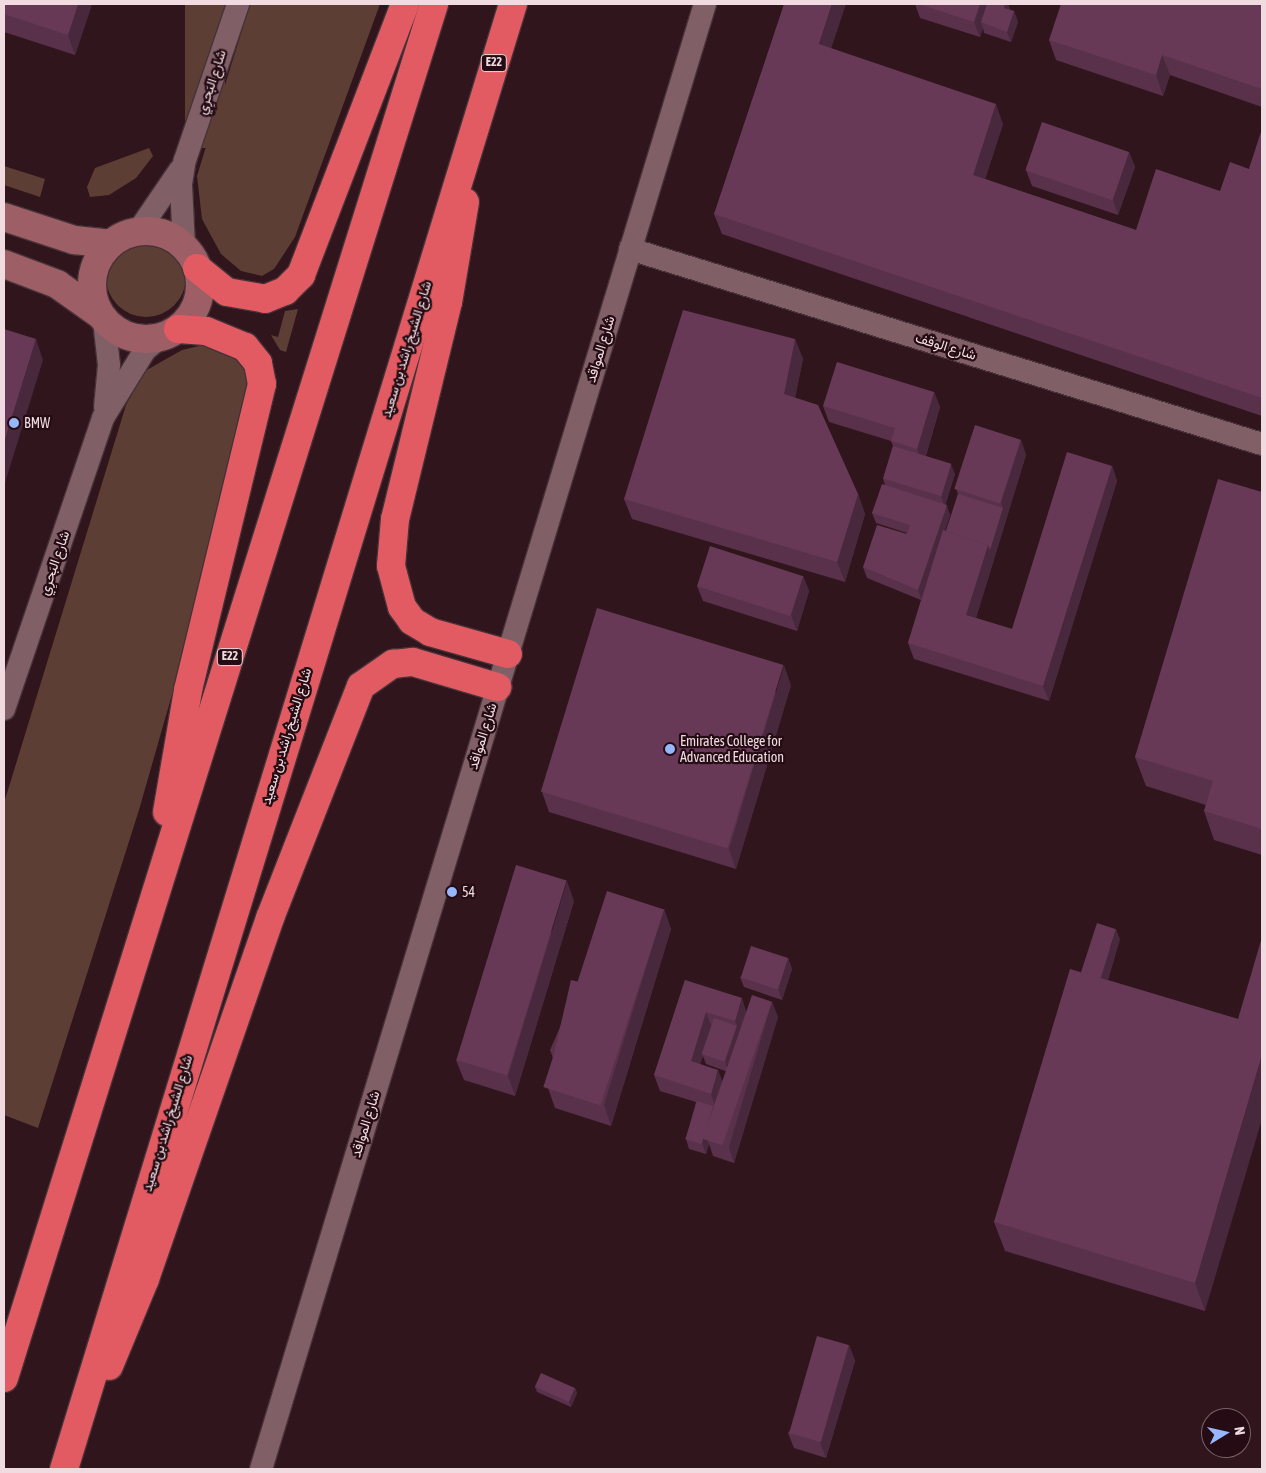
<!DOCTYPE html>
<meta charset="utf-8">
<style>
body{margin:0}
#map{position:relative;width:1266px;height:1473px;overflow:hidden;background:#30151d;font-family:"Asap Condensed",Vazirmatn,sans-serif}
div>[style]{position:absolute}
.green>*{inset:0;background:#5d3e34;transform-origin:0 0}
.round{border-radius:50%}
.roads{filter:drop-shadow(1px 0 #463238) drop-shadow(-1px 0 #463238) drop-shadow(0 1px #463238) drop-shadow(0 -1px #463238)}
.street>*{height:22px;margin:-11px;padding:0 11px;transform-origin:11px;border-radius:11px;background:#805f67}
.secondary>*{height:28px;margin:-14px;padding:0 14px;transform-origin:14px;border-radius:14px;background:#9e5e66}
.secondary>.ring{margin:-14px;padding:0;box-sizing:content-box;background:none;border:28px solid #9e5e66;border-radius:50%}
.highway>*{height:28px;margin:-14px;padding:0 14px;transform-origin:14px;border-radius:14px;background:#e35b62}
.wall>*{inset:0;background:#59314a}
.shaded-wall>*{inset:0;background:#48283c}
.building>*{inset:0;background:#673956;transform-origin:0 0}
.dots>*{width:14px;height:14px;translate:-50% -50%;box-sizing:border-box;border:2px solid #250c14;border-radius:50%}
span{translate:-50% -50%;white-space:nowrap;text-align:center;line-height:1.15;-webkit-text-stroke:4.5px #250c14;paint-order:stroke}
.shield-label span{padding:1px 4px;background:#250c14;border:1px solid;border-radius:4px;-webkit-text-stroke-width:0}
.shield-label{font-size:12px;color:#efdbe0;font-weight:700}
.street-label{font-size:14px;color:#efdbe0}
.poi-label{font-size:14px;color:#efdbe0}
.left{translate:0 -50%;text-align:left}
.frame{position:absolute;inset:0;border:5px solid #efdbe0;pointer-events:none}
.north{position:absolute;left:1201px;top:1408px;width:50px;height:50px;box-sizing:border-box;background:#250c14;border:1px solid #765f66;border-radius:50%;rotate:81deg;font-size:14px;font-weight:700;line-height:20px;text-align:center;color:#efdbe0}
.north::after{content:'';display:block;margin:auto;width:18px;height:22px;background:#96b6fd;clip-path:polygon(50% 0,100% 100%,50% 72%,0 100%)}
</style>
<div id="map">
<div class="green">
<i style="left:185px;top:4px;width:40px;height:144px"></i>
<i style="clip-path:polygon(250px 4px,380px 4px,295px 237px,274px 269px,262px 276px,241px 271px,221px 254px,202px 219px,197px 176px)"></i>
<i style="clip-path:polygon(149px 148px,153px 156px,136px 178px,109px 195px,90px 197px,87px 187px,95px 168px)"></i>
<i style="clip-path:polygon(4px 166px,45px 179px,40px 197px,4px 185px)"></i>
<i class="round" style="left:106px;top:237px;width:80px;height:80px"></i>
<i style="clip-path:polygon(298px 309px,286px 352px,280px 350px,271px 335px,278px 337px,285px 311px)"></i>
<i style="clip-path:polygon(216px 342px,243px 358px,247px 385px,185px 649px,139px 810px,38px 1128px,4px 1115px,4px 803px,126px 405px,145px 371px,182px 350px)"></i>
</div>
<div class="roads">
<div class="street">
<i style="left:139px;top:230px;width:73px;rotate:-55.7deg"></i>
<i style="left:184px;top:246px;width:62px;rotate:-92.8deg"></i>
<i style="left:181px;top:184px;width:24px;rotate:-81deg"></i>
<i style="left:185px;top:160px;width:165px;rotate:-71.2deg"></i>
<i style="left:630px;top:249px;width:661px;rotate:17.15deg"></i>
<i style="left:104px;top:321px;width:44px;rotate:83.5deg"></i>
<i style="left:109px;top:365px;width:42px;rotate:95.4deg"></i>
<i style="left:4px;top:709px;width:307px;rotate:-71.2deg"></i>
<i style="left:103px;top:418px;width:80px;rotate:-58.3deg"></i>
<i style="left:145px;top:350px;width:19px;rotate:-39deg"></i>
<i style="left:261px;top:1469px;width:1531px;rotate:-73.14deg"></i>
</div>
<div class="secondary">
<i style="left:4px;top:217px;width:74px;rotate:18.2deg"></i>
<i style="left:74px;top:240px;width:36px;rotate:6deg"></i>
<i class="ring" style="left:92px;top:231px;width:80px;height:80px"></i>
<i style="left:4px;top:264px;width:57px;rotate:20.7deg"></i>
<i style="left:57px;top:284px;width:52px;rotate:35.5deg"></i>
</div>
<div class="highway">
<i style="left:465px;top:202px;width:101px;rotate:99.6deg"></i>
<i style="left:448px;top:302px;width:223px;rotate:103.7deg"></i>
<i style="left:395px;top:519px;width:47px;rotate:94.9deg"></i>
<i style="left:391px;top:566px;width:42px;rotate:75deg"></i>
<i style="left:402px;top:607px;width:17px;rotate:54deg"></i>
<i style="left:412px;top:621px;width:21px;rotate:31deg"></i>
<i style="left:430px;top:632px;width:81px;rotate:15.8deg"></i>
<i style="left:197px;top:268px;width:38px;rotate:39deg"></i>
<i style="left:227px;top:292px;width:39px;rotate:10deg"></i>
<i style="left:265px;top:299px;width:22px;rotate:-22deg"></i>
<i style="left:285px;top:291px;width:23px;rotate:-45deg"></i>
<i style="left:301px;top:275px;width:290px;rotate:-69deg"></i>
<i style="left:167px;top:812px;width:124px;rotate:-80.2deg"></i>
<i style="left:188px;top:690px;width:315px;rotate:-76.4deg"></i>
<i style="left:262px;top:384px;width:21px;rotate:-101deg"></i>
<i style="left:258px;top:363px;width:21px;rotate:-129deg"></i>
<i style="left:245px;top:347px;width:42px;rotate:-157.7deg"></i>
<i style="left:206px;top:331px;width:28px;rotate:-176deg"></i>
<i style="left:109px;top:1366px;width:94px;rotate:-67.5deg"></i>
<i style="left:145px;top:1279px;width:382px;rotate:-70.9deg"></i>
<i style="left:270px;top:918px;width:249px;rotate:-68.6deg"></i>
<i style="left:361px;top:686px;width:39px;rotate:-35deg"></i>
<i style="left:393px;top:664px;width:20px;rotate:-6deg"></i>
<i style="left:413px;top:662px;width:88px;rotate:16.6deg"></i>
<i style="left:4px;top:1378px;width:1440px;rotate:-72.62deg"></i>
<i style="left:64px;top:1469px;width:1532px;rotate:-72.96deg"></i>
</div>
</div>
<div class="wall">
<i style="clip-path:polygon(4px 4px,92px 4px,75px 55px,4px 32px)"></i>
<i style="clip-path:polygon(915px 4px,1008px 4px,1010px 10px,1014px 11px,1018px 22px,1011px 42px,984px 33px,983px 28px,980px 37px,920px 18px)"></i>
<i style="clip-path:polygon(1262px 4px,1262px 107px,1170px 75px,1163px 96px,1056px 60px,1049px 40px)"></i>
<i style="clip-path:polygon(831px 49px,1003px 124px,985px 179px,1136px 230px,1220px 191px,1249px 169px,1262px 129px,1262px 416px,722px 234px,714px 214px)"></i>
<i style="clip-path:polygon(1129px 152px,1135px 167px,1118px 215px,1032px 186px,1026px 170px)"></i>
<i style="clip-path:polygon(795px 339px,803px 359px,795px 398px,858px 494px,865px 514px,845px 582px,632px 519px,624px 499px)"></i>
<i style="clip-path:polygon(934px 392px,940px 407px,926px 456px,955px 474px,945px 504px,950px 515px,945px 531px,946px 531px,958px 494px,956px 489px,1021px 440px,1026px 455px,976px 618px,1012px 629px,1112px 466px,1117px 481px,1049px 701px,914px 659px,908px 643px,921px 600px,867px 578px,863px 567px,907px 533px,876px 523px,872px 513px,885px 485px,883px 479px,893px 446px,891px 441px,829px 422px,823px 406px)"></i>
<i style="clip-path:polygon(1262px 492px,1262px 855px,1214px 840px,1204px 811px,1206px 805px,1146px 786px,1135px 757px)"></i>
<i style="clip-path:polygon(803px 576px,809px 591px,797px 631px,703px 601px,697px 586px)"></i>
<i style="clip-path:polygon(791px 685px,736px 869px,549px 812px,542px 792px)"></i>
<i style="clip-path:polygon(574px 901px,515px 1096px,464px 1080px,456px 1060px)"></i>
<i style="clip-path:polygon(664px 909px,671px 929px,611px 1126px,555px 1108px,548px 1088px,556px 1061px,554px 1061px,550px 1050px,580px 982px)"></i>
<i style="clip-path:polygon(1120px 939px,1108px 980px,1238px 1019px,1205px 1311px,1005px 1251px,994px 1222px,1083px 973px)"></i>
<i style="clip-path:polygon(788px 958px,792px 969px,782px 1000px,744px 987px,740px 977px)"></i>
<i style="clip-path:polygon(evenodd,685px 980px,747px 1012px,772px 1002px,778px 1017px,734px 1163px,713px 1156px,709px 1144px,706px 1154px,689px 1149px,686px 1139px,696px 1102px,660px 1091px,654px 1075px,685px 980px,703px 1056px,706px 1064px,728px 1072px,716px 1114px,714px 1108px,716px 1109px,724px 1085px,700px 1064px,703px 1056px)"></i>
<i style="clip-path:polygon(849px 1345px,855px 1361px,826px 1458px,794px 1448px,788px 1433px)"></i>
<i style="clip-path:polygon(535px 1387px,575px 1388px,577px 1393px,571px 1407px,537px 1392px)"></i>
</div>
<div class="shaded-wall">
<i style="clip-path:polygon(78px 4px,92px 4px,75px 55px,68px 35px)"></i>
<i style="clip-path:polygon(832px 4px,846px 4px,826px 64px,819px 44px)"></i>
<i style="clip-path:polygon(980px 4px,991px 4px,981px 22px,983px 28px,980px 37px,974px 22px)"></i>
<i style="clip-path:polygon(1005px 4px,1008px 4px,1010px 9px,1007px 18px,1004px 8px)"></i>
<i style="clip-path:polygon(1014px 11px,1018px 22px,1011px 42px,1007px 32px)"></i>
<i style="clip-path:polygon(1162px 55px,1170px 75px,1163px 96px,1156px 75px)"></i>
<i style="clip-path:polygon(996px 104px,1003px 124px,980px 195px,973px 175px)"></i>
<i style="clip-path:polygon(1129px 152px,1135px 167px,1118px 215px,1113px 200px)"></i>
<i style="clip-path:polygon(36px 339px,43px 360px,4px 486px,4px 443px)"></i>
<i style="clip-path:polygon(795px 339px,803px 359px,791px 415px,784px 394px)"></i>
<i style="clip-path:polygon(934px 392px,940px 407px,923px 464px,917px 449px)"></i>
<i style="clip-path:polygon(1021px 440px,1026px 455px,972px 631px,966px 615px,988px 545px,1003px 508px,1001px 503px)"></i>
<i style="clip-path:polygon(951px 464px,955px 474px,945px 507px,941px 496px)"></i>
<i style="clip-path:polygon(1112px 466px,1117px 481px,1049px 701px,1043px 686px)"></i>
<i style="clip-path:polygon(858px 494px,865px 514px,845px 582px,837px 562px)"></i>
<i style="clip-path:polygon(947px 505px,950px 515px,922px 601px,918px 590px)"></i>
<i style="clip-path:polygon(803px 576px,809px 591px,797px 631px,791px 615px)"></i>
<i style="clip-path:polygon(784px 665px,791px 685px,736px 869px,729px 849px)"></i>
<i style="clip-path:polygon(567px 881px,574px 901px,515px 1096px,508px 1076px)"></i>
<i style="clip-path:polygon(664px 909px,671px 929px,611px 1126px,604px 1105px)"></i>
<i style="clip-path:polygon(1116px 929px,1120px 939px,1103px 995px,1099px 985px)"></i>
<i style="clip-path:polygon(788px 958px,792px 969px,782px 1000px,778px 989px)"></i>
<i style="clip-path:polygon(742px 998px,747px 1014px,729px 1072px,725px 1062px,737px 1026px,735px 1021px)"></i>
<i style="clip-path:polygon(772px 1002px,778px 1017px,734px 1163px,729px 1147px)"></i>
<i style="clip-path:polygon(706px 1012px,712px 1027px,702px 1054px,703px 1056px,696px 1076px,691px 1061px)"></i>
<i style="clip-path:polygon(1262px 1055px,1262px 1119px,1205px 1311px,1195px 1283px)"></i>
<i style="clip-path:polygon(718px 1070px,724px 1085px,716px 1109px,711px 1094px)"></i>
<i style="clip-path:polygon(713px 1106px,717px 1117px,708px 1141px,709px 1144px,706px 1154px,702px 1143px)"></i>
<i style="clip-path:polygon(849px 1345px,855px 1361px,826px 1458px,820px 1443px)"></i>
<i style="clip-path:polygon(575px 1388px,577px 1393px,571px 1407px,569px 1402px)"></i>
</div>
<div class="building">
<i style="clip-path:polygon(4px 4px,78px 4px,68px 35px,4px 14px)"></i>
<i style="clip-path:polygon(784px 4px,832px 4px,819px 44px,996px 104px,973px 175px,1136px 230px,1156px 169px,1220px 191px,1230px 162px,1249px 169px,1262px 129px,1262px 398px,714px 214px)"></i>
<i style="clip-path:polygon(919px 4px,980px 4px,974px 22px)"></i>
<i style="clip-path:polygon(987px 4px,1005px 4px,1004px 8px,1014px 11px,1007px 32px,981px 22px)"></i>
<i style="clip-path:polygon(1061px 4px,1262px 4px,1262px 89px,1162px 55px,1156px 75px,1049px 40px)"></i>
<i style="left:1042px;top:122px;width:92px;height:51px;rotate:19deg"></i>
<i style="clip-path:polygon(683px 310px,795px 339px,784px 394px,818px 405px,858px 494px,837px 562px,624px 499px)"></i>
<i style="clip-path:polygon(4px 329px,36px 339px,4px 443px)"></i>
<i style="clip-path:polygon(837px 362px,934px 392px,917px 449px,891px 441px,895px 428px,823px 406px)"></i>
<i style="left:975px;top:425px;width:48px;height:67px;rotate:18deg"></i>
<i style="left:893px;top:446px;width:61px;height:34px;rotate:17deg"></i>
<i style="clip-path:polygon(1067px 452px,1112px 466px,1043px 686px,908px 643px,943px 530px,988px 545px,966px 615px,1012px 629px)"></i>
<i style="clip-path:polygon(1218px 479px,1262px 492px,1262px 829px,1204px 811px,1213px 781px,1135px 757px)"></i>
<i style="clip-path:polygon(882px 484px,947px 505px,918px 590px,863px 567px,877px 525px,907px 534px,910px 525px,872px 513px)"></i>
<i style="clip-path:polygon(958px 494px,1003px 508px,990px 550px,988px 545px,946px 531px)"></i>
<i style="left:710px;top:546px;width:98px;height:42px;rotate:18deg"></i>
<i style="left:597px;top:608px;width:195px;height:192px;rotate:17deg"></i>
<i style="left:516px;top:865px;width:53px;height:204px;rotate:17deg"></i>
<i style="left:607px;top:891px;width:60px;height:206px;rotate:18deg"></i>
<i style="left:1097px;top:923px;width:20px;height:52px;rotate:18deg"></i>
<i style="clip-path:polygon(1262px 937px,1262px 1055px,1195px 1283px,994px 1222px,1070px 969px,1238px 1019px)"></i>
<i style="left:751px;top:946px;width:39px;height:33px;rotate:18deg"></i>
<i style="left:571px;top:980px;width:9px;height:73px;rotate:13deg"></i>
<i style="clip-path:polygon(685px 980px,742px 998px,735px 1021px,706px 1012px,691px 1061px,718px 1070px,711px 1094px,654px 1075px)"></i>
<i style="left:752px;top:995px;width:21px;height:152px;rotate:19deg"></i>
<i style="left:714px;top:1018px;width:24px;height:38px;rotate:19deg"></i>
<i style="left:697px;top:1101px;width:17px;height:40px;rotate:17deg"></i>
<i style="left:817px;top:1336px;width:33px;height:101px;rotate:16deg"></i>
<i style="left:541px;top:1373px;width:37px;height:15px;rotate:24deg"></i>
</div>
<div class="dots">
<i style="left:14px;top:423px;background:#96b6fd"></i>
<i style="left:670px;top:749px;background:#96b6fd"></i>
<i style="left:452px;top:892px;background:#96b6fd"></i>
</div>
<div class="shield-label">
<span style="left:494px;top:63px">E22</span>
<span style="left:230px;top:657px">E22</span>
</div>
<div class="street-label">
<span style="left:211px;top:82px;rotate:-72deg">شارع البَحرِي</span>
<span style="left:946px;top:346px;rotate:17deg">شارع الوقف</span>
<span style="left:406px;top:349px;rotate:-73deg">شارع الشيخ راشد بن سعيد</span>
<span style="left:600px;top:349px;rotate:-73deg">شارع المواقد</span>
<span style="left:54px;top:563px;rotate:-71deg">شارع البَحرِي</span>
<span style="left:286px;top:736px;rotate:-73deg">شارع الشيخ راشد بن سعيد</span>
<span style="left:482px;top:736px;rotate:-73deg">شارع المواقد</span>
<span style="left:167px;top:1123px;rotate:-73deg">شارع الشيخ راشد بن سعيد</span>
<span style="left:365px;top:1124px;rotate:-73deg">شارع المواقد</span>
</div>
<div class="poi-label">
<span class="left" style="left:24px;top:423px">BMW</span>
<span class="left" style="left:680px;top:749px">Emirates College for<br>Advanced Education</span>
<span class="left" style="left:462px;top:892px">54</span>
</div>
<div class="frame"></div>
<div class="north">N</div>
</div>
